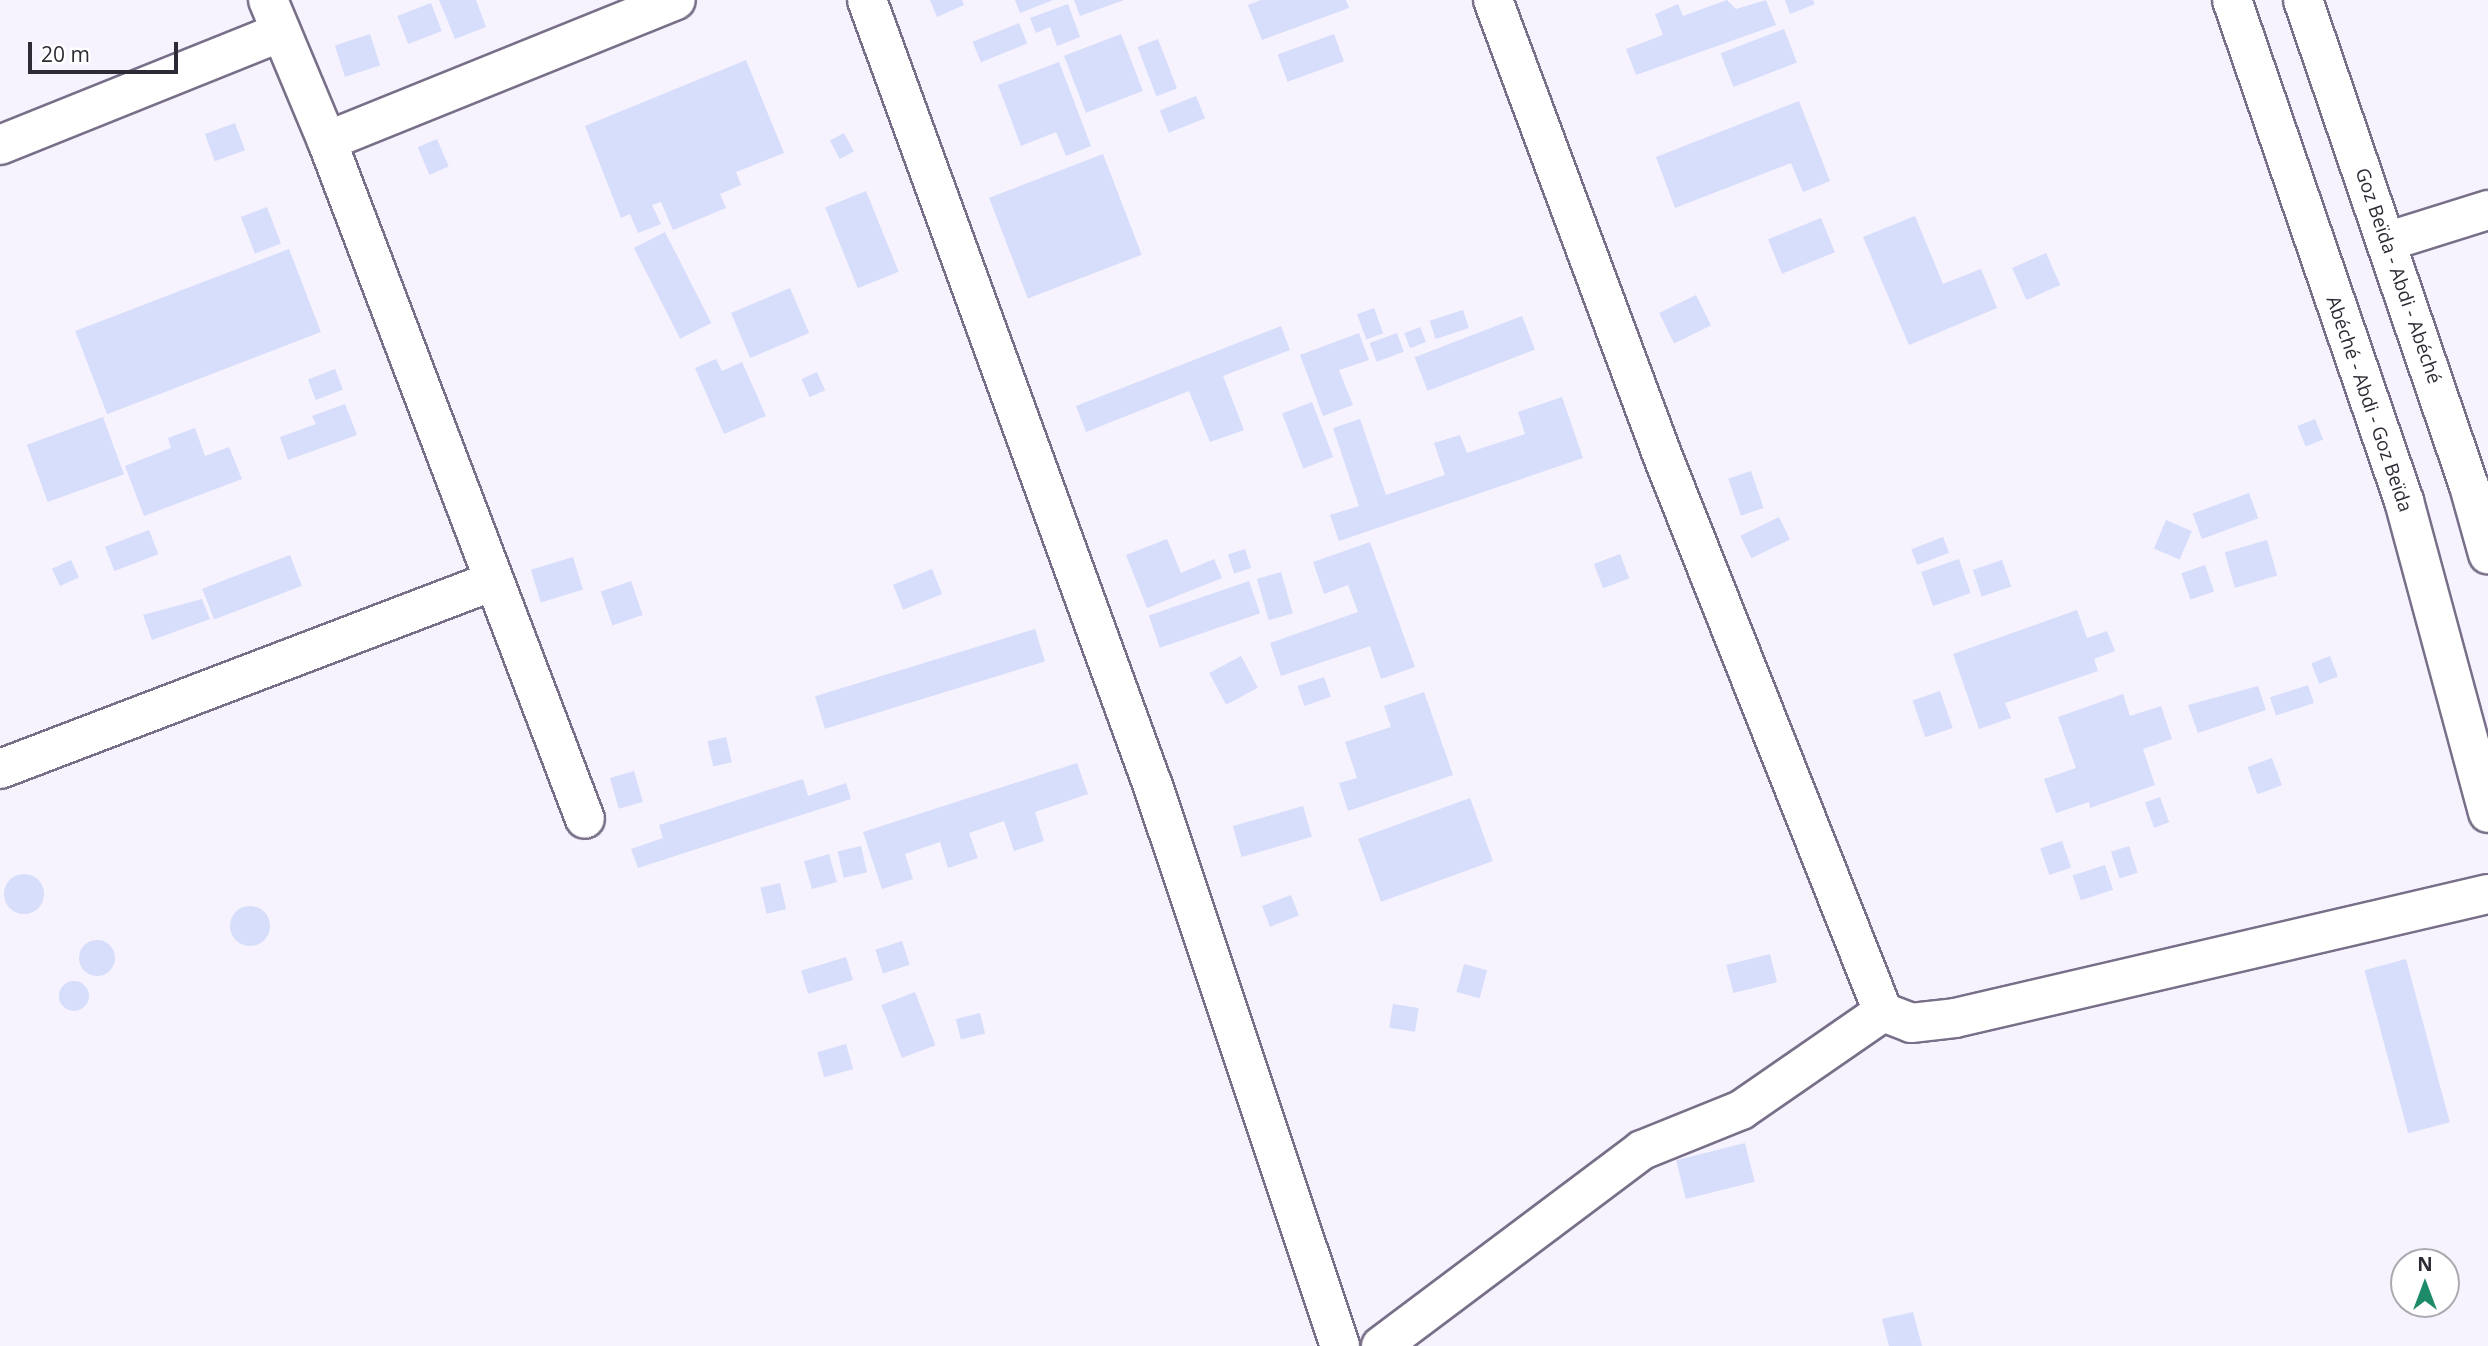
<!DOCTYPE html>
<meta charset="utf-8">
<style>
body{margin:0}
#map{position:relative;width:2488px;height:1346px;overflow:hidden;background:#f6f2fe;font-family:"Open Sans",sans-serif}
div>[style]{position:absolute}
.building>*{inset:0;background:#d7defb;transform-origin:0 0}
.round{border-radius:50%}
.roads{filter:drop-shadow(2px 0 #786f88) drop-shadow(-2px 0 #786f88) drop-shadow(0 2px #786f88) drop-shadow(0 -2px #786f88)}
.minor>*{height:38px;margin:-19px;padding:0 19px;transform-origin:19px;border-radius:19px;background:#fff}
.secondary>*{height:38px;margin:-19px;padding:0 19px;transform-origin:19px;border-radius:19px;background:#fff}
span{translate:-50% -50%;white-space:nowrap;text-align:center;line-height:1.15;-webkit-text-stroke:6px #fff;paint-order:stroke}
.street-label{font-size:19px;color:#2f2b36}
.north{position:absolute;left:2390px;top:1248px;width:70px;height:70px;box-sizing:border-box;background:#fff;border:2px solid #acaaaf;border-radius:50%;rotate:0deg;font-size:19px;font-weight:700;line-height:28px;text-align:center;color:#2f2b36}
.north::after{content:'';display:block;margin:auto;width:24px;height:32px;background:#1d8b6a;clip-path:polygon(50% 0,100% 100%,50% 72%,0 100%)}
.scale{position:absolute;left:28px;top:42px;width:150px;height:32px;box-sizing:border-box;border:4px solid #2f2b36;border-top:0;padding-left:9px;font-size:21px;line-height:24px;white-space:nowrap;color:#2f2b36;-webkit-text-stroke:5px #fff;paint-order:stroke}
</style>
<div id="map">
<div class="building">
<i style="clip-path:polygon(439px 0,476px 0,486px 27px,455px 39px)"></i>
<i style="clip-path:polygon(930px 0,962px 0,964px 5px,937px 17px)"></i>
<i style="clip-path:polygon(1015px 0,1053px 0,1020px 13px)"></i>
<i style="clip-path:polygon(1074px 0,1124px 0,1080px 16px)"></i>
<i style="clip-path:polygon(1261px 0,1346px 0,1349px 8px,1262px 40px,1248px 5px)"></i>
<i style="clip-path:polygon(1727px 0,1736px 9px,1766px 0,1776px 25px,1636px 75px,1626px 49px,1663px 35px,1655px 14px,1678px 4px,1683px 16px)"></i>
<i style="clip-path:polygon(1785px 0,1813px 0,1815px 4px,1790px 14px)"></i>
<i style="left:431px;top:3px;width:30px;height:36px;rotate:69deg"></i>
<i style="clip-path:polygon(1068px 4px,1080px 37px,1057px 46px,1050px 27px,1036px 33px,1030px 18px)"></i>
<i style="left:1019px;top:23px;width:22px;height:50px;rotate:68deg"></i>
<i style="left:1784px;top:29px;width:36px;height:68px;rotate:69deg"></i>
<i style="left:370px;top:34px;width:33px;height:37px;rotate:72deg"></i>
<i style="left:1121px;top:34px;width:61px;height:61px;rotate:69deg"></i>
<i style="left:1334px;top:34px;width:29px;height:60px;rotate:70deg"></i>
<i style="left:1158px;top:39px;width:53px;height:22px;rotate:69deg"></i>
<i style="clip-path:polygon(746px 60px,784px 153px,736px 172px,741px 185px,720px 194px,726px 208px,673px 230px,661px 202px,652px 205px,661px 224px,638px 233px,630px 214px,621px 218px,585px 126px)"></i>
<i style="clip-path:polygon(1059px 62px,1091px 146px,1066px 156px,1056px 132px,1021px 146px,998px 85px)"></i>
<i style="left:1196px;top:96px;width:24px;height:39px;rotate:68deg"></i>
<i style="clip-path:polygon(1799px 101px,1830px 181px,1803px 192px,1791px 163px,1675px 208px,1656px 157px)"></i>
<i style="left:235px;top:123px;width:29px;height:32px;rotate:70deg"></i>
<i style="left:844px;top:133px;width:21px;height:16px;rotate:62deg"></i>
<i style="left:437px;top:139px;width:30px;height:21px;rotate:67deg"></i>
<i style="left:1103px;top:154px;width:108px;height:122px;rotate:69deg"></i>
<i style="left:866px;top:191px;width:87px;height:44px;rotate:68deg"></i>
<i style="left:267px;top:207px;width:39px;height:28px;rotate:69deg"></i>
<i style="clip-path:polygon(1915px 216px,1943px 284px,1981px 269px,1997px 308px,1909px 345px,1863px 237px)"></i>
<i style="left:1821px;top:218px;width:37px;height:57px;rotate:68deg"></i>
<i style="left:665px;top:232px;width:102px;height:35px;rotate:63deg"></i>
<i style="left:289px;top:249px;width:89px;height:229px;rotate:69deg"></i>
<i style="left:2046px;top:253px;width:35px;height:37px;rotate:66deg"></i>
<i style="left:790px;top:288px;width:49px;height:64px;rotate:67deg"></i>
<i style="left:1696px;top:295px;width:34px;height:41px;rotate:64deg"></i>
<i style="left:1374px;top:308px;width:27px;height:18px;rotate:70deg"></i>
<i style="left:1463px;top:310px;width:19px;height:35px;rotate:72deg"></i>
<i style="left:1522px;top:316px;width:36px;height:115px;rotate:69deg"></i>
<i style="clip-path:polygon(1281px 326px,1290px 350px,1223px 376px,1244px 430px,1210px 442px,1189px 391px,1086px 432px,1076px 406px)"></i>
<i style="left:1420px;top:327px;width:16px;height:17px;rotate:68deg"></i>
<i style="clip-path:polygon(1359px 333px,1369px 360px,1339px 370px,1353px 405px,1323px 416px,1300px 355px)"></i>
<i style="left:1397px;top:333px;width:20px;height:29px;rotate:70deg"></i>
<i style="clip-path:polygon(716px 359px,722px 371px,742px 362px,766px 416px,724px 434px,695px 368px)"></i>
<i style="left:335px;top:369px;width:22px;height:29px;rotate:69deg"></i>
<i style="left:817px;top:372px;width:20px;height:17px;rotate:66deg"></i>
<i style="clip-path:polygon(1562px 397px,1583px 458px,1339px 541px,1330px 515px,1359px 506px,1333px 428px,1360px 419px,1386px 495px,1445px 475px,1434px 443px,1460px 435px,1467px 453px,1525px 434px,1518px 412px)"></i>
<i style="left:1312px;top:402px;width:59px;height:32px;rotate:69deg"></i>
<i style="clip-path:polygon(345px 404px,357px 435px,288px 460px,280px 437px,316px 424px,312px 416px)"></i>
<i style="left:103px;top:417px;width:61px;height:81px;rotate:70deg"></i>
<i style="left:2315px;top:419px;width:22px;height:19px;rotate:68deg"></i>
<i style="clip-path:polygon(195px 428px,205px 456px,229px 447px,242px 479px,144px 516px,125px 466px,171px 448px,168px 438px)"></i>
<i style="left:1751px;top:471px;width:39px;height:24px;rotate:71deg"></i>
<i style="left:2249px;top:493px;width:27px;height:60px;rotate:70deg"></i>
<i style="left:1779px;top:517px;width:25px;height:43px;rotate:64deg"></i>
<i style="left:2166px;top:520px;width:28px;height:31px;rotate:23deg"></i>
<i style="left:149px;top:530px;width:26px;height:47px;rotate:69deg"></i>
<i style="left:1943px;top:537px;width:17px;height:34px;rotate:69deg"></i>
<i style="clip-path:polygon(1167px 539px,1181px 573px,1214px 559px,1222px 578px,1147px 608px,1126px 555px)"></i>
<i style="left:2267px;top:540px;width:37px;height:44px;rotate:74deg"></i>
<i style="clip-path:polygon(1370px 542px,1415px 667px,1381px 679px,1370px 646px,1281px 676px,1270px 643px,1358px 612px,1348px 585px,1324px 594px,1313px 562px)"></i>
<i style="left:1245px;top:549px;width:20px;height:18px;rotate:72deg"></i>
<i style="left:1620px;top:554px;width:26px;height:28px;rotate:69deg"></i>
<i style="left:290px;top:555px;width:33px;height:94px;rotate:69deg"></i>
<i style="left:573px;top:557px;width:34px;height:44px;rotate:73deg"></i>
<i style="left:1959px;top:559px;width:36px;height:40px;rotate:71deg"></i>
<i style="left:71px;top:560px;width:19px;height:21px;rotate:65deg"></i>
<i style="left:2002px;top:560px;width:28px;height:31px;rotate:71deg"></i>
<i style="left:2205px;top:565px;width:28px;height:25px;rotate:71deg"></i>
<i style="left:932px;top:569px;width:27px;height:42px;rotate:68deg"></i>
<i style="left:1281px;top:572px;width:43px;height:25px;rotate:74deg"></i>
<i style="left:631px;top:581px;width:36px;height:32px;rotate:71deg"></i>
<i style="left:1249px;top:581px;width:34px;height:106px;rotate:71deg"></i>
<i style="clip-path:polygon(202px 599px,210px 619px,152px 640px,143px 615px)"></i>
<i style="clip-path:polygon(2077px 610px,2087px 638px,2107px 631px,2115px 651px,2094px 659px,2098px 671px,2005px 703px,2011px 718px,1979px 729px,1953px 654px)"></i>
<i style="left:1035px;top:629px;width:34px;height:230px;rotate:73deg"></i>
<i style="left:1241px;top:656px;width:36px;height:36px;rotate:62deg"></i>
<i style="left:2330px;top:656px;width:22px;height:20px;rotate:69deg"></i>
<i style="left:1324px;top:677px;width:21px;height:28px;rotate:71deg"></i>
<i style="left:2308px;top:685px;width:19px;height:40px;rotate:72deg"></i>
<i style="clip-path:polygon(2258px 686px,2266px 710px,2198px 733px,2188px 705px)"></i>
<i style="left:1940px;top:691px;width:39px;height:29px;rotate:71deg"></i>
<i style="clip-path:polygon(1424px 692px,1453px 775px,1348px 811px,1339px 783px,1357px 778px,1345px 742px,1391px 727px,1384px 706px)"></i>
<i style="clip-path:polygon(2123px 694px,2130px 716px,2161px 706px,2172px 739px,2143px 749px,2155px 785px,2090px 808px,2089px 802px,2056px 813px,2044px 779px,2076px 768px,2058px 717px)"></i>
<i style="left:726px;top:737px;width:26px;height:19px;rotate:77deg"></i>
<i style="left:2272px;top:758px;width:29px;height:26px;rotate:70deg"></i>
<i style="clip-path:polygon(1077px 763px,1088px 794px,1035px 812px,1044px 841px,1014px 851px,1004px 821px,969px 833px,978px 858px,948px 868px,940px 842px,905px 854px,913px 879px,882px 889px,863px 832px)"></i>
<i style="left:634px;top:771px;width:32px;height:25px;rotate:74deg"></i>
<i style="clip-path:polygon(803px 779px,808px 796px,846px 783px,851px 799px,638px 868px,631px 849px,663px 838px,659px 825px)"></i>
<i style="left:2160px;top:797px;width:27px;height:16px;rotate:70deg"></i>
<i style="left:1470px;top:798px;width:67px;height:119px;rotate:70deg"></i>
<i style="left:1303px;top:806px;width:32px;height:73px;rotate:74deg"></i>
<i style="left:2062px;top:841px;width:28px;height:23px;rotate:71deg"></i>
<i style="left:861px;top:846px;width:27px;height:24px;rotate:77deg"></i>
<i style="left:2129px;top:846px;width:28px;height:19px;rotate:72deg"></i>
<i style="left:829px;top:854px;width:29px;height:26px;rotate:74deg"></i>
<i style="left:2105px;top:865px;width:26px;height:34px;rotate:72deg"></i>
<i class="round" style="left:4px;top:874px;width:40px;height:40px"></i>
<i style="left:780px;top:883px;width:27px;height:20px;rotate:77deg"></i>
<i style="left:1291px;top:895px;width:22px;height:31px;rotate:69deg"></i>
<i class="round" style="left:230px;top:906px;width:40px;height:40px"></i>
<i class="round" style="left:79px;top:940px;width:36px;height:36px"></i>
<i style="left:902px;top:941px;width:25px;height:28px;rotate:72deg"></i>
<i style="left:1770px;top:954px;width:29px;height:45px;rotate:76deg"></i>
<i style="left:846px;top:957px;width:24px;height:47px;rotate:73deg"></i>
<i style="left:2406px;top:959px;width:169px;height:43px;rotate:75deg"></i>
<i style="left:1464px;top:964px;width:24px;height:29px;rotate:15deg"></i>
<i class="round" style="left:59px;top:981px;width:30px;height:30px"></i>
<i style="left:915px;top:992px;width:57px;height:36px;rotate:69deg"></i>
<i style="left:1393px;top:1004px;width:26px;height:24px;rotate:9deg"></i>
<i style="left:980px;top:1013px;width:21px;height:25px;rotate:76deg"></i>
<i style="left:846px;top:1044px;width:26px;height:30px;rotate:74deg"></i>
<i style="left:1745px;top:1143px;width:40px;height:71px;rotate:76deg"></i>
<i style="clip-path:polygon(1913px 1312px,1922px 1346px,1889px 1346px,1882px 1319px)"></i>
</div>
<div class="roads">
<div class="minor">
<i style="left:268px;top:0;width:153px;rotate:67.3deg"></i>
<i style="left:327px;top:141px;width:725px;rotate:69.17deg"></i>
<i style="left:867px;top:0;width:836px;rotate:70.01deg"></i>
<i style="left:1153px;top:786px;width:590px;rotate:71.53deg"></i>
<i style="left:1493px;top:0;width:482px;rotate:69.6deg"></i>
<i style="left:1661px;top:452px;width:602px;rotate:68.38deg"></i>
<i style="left:1883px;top:1012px;width:30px;rotate:21deg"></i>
<i style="left:1911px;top:1023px;width:44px;rotate:-6.5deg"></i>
<i style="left:1955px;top:1018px;width:547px;rotate:-13.1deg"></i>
<i style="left:327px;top:141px;width:376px;rotate:-22deg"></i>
<i style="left:0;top:145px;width:303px;rotate:-21.9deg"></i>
<i style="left:2386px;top:242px;width:107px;rotate:-17.4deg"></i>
<i style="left:0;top:769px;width:528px;rotate:-20.87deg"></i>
<i style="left:1381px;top:1346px;width:326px;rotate:-36.9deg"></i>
<i style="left:1642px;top:1150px;width:107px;rotate:-22deg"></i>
<i style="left:1741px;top:1110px;width:173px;rotate:-34.6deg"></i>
</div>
<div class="secondary">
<i style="left:2232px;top:0;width:530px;rotate:71.05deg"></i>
<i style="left:2404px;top:501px;width:323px;rotate:74.9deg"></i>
<i style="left:2303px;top:0;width:514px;rotate:71.14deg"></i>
<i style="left:2469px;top:486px;width:71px;rotate:74.4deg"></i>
</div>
</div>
<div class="street-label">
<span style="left:2398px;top:276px;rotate:71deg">Goz Beïda - Abdi - Abéché</span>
<span style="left:2369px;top:404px;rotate:71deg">Abéché - Abdi - Goz Beïda</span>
</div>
<div class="north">N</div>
<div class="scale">20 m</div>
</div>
